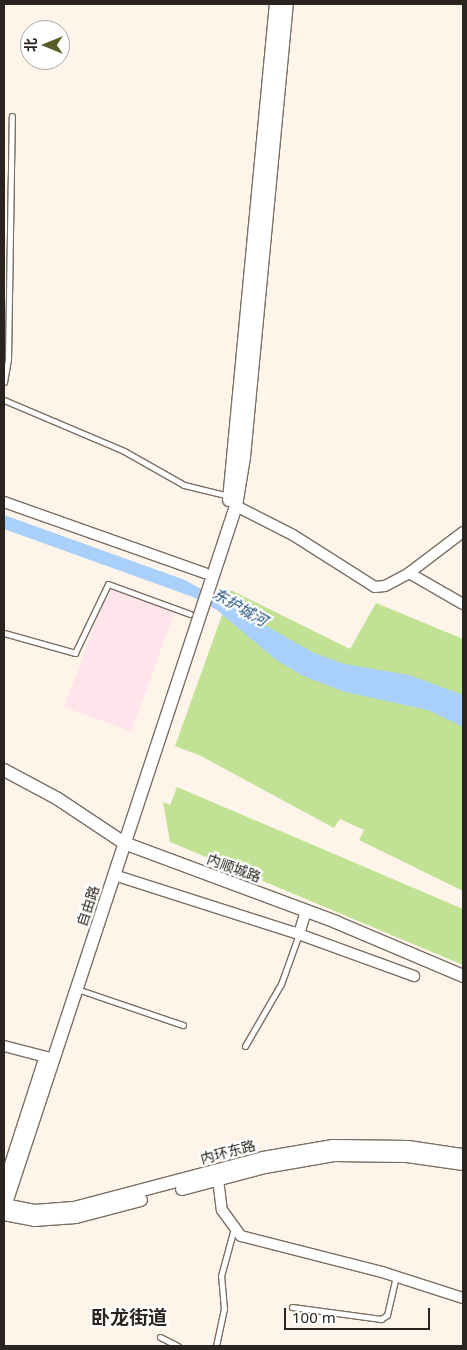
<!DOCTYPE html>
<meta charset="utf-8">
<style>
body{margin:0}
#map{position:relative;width:467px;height:1350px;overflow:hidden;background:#fff4e9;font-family:"Noto Sans","Noto Sans SC",sans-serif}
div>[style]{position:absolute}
.commercial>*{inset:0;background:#ffe4eb;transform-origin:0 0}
.green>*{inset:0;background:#c1e294}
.water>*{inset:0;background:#a8d0fb}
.roads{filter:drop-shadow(1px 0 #7a6f63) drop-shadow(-1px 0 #7a6f63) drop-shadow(0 1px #7a6f63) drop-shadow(0 -1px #7a6f63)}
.service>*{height:5px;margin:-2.5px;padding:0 2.5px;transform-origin:2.5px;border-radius:2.5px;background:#fff}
.minor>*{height:10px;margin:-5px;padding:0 5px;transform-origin:5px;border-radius:5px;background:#fff}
.tertiary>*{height:12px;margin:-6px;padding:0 6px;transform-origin:6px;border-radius:6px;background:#fff}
span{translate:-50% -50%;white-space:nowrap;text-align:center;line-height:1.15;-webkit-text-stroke:4.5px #fff;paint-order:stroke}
.street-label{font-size:14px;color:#29241f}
.water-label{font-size:15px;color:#1b4a78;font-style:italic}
.district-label{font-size:19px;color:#29241f;font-weight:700}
.frame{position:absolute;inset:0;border:5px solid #29241f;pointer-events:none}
.north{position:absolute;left:20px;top:20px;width:50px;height:50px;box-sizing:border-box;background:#fff;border:1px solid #a9a7a5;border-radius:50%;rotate:270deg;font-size:14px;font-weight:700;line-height:20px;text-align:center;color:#29241f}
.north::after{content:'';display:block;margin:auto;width:18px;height:22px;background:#5c5c29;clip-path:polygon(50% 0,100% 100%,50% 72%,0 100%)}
.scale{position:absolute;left:284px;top:1308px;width:146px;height:22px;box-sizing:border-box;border:2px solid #29241f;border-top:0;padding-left:6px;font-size:15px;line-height:18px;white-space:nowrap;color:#29241f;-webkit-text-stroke:4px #fff;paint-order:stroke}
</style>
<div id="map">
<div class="commercial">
<i style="left:108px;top:588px;width:71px;height:127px;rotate:20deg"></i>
</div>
<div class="green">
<i style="clip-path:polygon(231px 590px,350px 649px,376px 603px,463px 639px,463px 891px,359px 840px,364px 830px,340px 819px,334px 828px,201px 756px,175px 746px)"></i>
<i style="clip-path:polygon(177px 787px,463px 909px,463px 965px,170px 842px,163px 802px,170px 805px)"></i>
</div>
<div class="water">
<i style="clip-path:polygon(4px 515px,185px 580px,314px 653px,345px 664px,409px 675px,463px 695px,463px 727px,428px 710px,345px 692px,303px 676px,276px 660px,217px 610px,193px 597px,4px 529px)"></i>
</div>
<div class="roads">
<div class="service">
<i style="left:4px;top:382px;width:22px;rotate:-80deg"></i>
<i style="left:8px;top:360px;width:244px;rotate:-89.1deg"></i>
<i style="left:4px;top:400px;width:130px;rotate:23deg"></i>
<i style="left:124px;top:451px;width:69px;rotate:29.5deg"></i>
<i style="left:184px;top:485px;width:46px;rotate:13.7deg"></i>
<i style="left:4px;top:633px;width:74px;rotate:15.7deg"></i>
<i style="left:75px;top:653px;width:76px;rotate:-64.4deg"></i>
<i style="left:108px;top:584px;width:87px;rotate:20.1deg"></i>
<i style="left:77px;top:989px;width:112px;rotate:18.8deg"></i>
<i style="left:245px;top:1046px;width:72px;rotate:-59.9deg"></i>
<i style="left:281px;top:984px;width:53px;rotate:-70.2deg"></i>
<i style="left:292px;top:1307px;width:90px;rotate:7.7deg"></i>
<i style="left:381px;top:1319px;width:7px;rotate:-34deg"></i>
<i style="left:387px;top:1315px;width:40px;rotate:-77deg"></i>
<i style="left:160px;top:1337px;width:20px;rotate:27deg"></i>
<i style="left:216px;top:1346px;width:38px;rotate:-78deg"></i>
<i style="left:224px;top:1309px;width:33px;rotate:-95deg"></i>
<i style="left:221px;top:1276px;width:50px;rotate:-74.8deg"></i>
</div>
<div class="minor">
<i style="left:4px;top:502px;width:213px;rotate:19.5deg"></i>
<i style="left:236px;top:506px;width:64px;rotate:27deg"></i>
<i style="left:293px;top:535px;width:97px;rotate:32.4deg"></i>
<i style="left:375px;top:587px;width:10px;rotate:-6deg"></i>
<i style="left:385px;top:586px;width:27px;rotate:-28deg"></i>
<i style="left:409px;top:573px;width:68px;rotate:-37.2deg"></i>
<i style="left:409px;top:573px;width:62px;rotate:29.9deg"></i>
<i style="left:114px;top:875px;width:188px;rotate:17.7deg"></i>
<i style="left:293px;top:932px;width:129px;rotate:20deg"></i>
<i style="left:299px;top:934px;width:24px;rotate:-73deg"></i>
<i style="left:4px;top:1046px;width:52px;rotate:14.6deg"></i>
<i style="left:218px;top:1179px;width:31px;rotate:83deg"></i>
<i style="left:222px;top:1210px;width:32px;rotate:54deg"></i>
<i style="left:241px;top:1236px;width:146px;rotate:14.3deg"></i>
<i style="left:382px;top:1272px;width:85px;rotate:17.8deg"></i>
</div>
<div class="tertiary">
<i style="left:229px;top:500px;width:498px;rotate:-84.6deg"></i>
<i style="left:4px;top:770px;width:61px;rotate:28.2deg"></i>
<i style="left:58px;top:799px;width:79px;rotate:33.7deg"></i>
<i style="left:124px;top:843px;width:226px;rotate:20.4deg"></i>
<i style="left:336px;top:922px;width:138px;rotate:23deg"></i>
<i style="left:4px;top:1186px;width:130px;rotate:-72.1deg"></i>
<i style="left:182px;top:1189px;width:86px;rotate:-14.8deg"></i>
<i style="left:265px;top:1167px;width:70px;rotate:-9.9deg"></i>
<i style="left:334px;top:1155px;width:73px;rotate:0.8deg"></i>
<i style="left:407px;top:1156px;width:57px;rotate:8.1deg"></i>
<i style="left:4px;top:1205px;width:31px;rotate:11deg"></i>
<i style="left:34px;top:1211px;width:40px;rotate:-4.3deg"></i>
<i style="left:74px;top:1208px;width:196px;rotate:-14.8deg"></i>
<i style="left:263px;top:1158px;width:71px;rotate:-9.7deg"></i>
<i style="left:333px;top:1146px;width:75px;rotate:0.8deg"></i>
<i style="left:408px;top:1147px;width:56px;rotate:8.3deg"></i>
<i style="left:4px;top:1209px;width:740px;rotate:-71.74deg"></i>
<i style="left:236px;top:506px;width:50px;rotate:-80.7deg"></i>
<i style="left:244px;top:457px;width:455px;rotate:-84.6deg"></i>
<i style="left:4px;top:1214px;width:31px;rotate:11deg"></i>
<i style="left:34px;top:1220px;width:42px;rotate:-4.1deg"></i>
<i style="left:76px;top:1217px;width:67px;rotate:-14.7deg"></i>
</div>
</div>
<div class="street-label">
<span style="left:234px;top:868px;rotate:20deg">内顺城路</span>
<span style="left:88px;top:906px;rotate:-72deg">自由路</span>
<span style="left:228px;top:1152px;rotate:-15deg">内环东路</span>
</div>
<div class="water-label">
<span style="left:240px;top:607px;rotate:30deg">东护城河</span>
</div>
<div class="district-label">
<span style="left:129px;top:1318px">卧龙街道</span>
</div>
<div class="frame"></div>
<div class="north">北</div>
<div class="scale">100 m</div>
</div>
